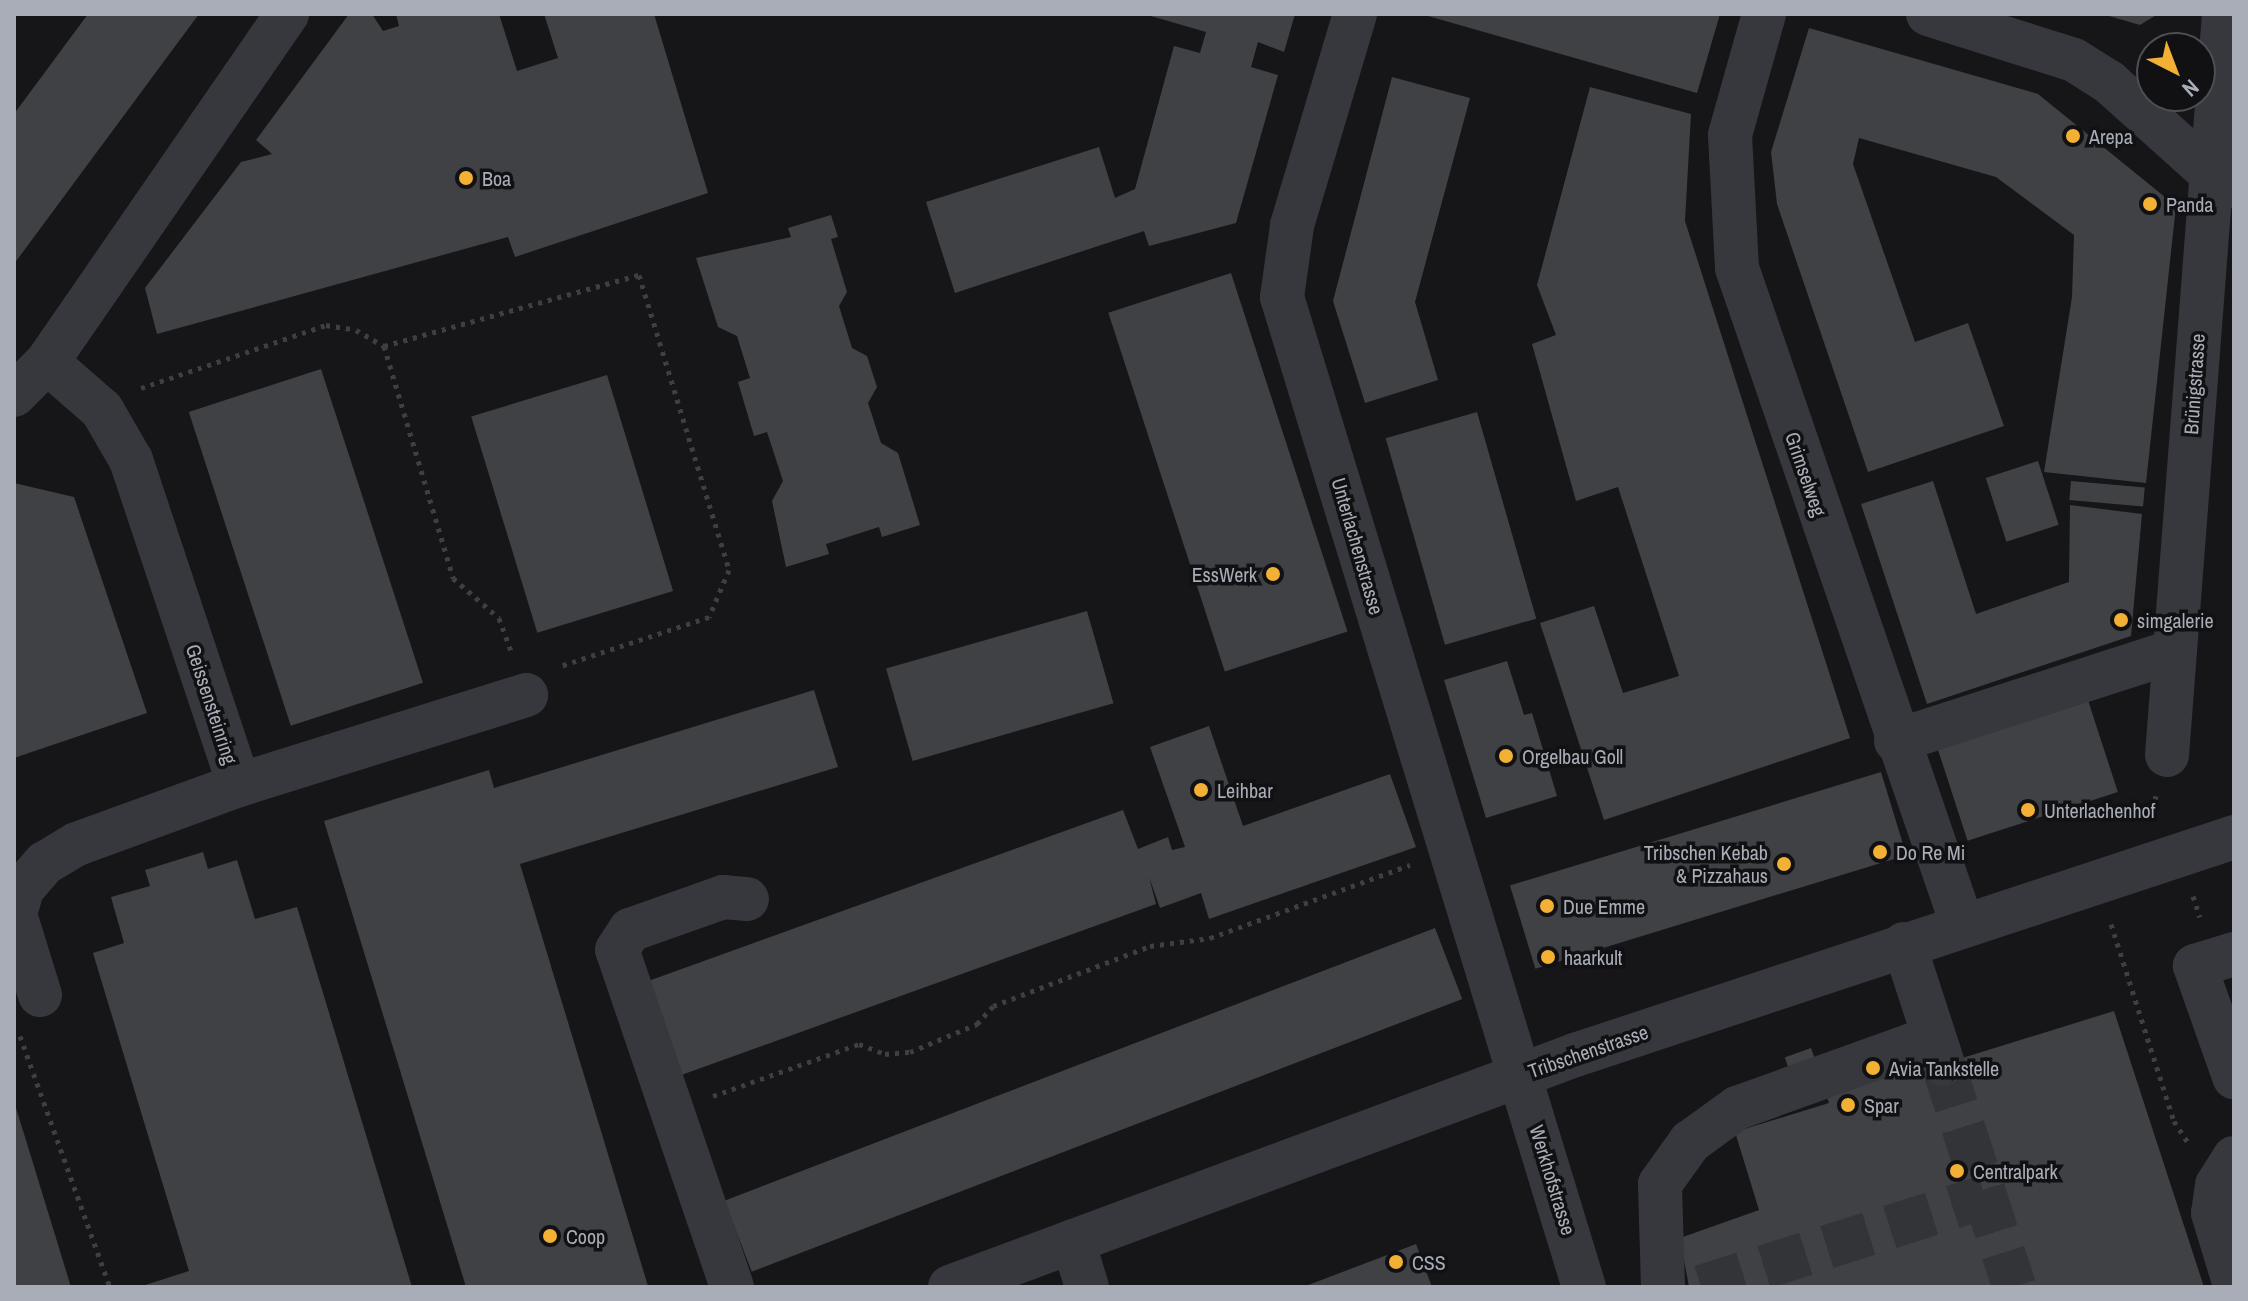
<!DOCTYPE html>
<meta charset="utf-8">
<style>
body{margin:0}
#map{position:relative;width:2248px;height:1301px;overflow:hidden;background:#161618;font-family:"Archivo Narrow",sans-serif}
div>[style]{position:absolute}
.building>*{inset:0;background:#404145;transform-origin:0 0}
.minor-tunnel>*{height:44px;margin-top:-22px;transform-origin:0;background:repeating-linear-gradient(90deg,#333438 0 44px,transparent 0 66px)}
.path>*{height:5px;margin-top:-2.5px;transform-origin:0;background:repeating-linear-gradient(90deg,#3d3f44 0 4px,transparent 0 10px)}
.minor>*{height:44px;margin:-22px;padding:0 22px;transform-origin:22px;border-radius:22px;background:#37383d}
.dots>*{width:22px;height:22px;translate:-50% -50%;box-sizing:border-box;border:4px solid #111113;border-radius:50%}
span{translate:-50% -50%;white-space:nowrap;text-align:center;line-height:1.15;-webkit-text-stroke:7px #111113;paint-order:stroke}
.poi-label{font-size:20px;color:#a8adb8}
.left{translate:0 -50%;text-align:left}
.right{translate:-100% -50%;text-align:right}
.street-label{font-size:20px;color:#a8adb8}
.frame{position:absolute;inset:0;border:16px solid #a8adb8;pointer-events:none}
.north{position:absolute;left:2136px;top:32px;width:80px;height:80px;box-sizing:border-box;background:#111113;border:2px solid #4d4f55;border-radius:50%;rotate:138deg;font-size:22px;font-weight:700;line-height:32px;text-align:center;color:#a8adb8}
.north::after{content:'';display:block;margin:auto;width:28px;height:36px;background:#f2b134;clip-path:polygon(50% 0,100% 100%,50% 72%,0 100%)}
</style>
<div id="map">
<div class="building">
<i style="clip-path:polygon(88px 14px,199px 14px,14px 264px,14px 114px)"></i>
<i style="clip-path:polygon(349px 14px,372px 14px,383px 31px,399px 26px,396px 14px,499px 14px,517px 71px,558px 58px,544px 14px,654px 14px,708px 193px,515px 257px,508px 237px,157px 334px,145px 288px,241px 162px,272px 154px,256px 140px)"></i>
<i style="clip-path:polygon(1144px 14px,1295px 14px,1284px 52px,1258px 42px,1251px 67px,1278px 75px,1236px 223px,1149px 246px,1144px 231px,955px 293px,926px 202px,1099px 147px,1115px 198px,1135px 189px,1174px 46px,1200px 53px,1206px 32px)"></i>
<i style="clip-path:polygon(1421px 14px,1720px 14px,1697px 93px)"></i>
<i style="clip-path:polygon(2102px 14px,2158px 14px,2140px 25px)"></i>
<i style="clip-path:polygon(1809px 28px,2038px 94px,2176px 206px,2146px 483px,2044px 472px,2072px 297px,2074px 235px,1996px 177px,1859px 138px,1853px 164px,1915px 342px,1968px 323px,2004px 426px,1868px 472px,1777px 204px,1771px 152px)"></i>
<i style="clip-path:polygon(1392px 77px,1470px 98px,1415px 302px,1438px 380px,1365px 403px,1333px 301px)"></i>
<i style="clip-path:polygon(1590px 87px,1691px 114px,1685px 221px,1850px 738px,1604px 820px,1540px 623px,1594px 606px,1623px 693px,1679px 676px,1618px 487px,1576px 501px,1532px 344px,1556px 335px,1537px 285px)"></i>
<i style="clip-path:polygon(831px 215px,838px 237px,831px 239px,847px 292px,839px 306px,852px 348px,867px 356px,877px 387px,868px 403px,881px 443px,898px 453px,920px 525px,882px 537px,879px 527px,826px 544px,829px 554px,786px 567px,772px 501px,783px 481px,767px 432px,754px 436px,738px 382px,750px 378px,737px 336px,718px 327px,696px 258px,791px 237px,788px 228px)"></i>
<i style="left:1231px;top:273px;width:377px;height:129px;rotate:72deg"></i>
<i style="left:321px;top:369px;width:330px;height:139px;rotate:72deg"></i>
<i style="left:607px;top:375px;width:226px;height:142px;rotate:73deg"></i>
<i style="left:1477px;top:412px;width:215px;height:95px;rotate:74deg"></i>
<i style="left:2038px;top:461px;width:67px;height:55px;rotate:72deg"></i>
<i style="clip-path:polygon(1933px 481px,1976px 614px,2069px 582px,2070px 505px,2142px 514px,2131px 636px,1927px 704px,1861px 504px)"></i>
<i style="left:2071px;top:481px;width:74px;height:19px;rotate:5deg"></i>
<i style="clip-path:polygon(14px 483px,74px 497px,147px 713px,14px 758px)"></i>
<i style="left:1087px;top:611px;width:96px;height:209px;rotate:74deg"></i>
<i style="clip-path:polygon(1507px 661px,1524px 715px,1532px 713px,1557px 796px,1486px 818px,1444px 680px)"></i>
<i style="clip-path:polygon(814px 690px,838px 767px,520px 864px,648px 1286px,466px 1287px,324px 821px,489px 770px,494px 788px)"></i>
<i style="left:2086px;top:694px;width:103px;height:158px;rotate:72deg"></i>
<i style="clip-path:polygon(1209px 726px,1243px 826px,1390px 774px,1416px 847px,1209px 919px,1201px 893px,1160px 908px,1149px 877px,1156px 904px,673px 1078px,640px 984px,1123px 810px,1138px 849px,1168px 837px,1172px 850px,1185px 847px,1150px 747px)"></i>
<i style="left:1881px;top:772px;width:87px;height:388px;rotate:73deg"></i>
<i style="clip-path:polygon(203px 852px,208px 869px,237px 860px,255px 919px,297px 907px,412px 1287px,139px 1287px,189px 1271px,93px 953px,124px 943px,111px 897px,150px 886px,145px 870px)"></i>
<i style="left:1435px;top:928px;width:76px;height:761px;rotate:69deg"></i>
<i style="clip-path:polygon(2114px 1011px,2204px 1287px,1689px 1287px,1680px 1238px,1759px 1210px,1735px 1132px,1829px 1103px,1817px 1067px,1943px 1064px)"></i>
<i style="left:1811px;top:1048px;width:12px;height:28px;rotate:70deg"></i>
<i style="clip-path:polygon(15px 1105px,25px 1137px,71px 1287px,14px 1287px)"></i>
<i style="clip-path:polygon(1416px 1244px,1432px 1287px,1303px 1287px)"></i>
</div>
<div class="minor-tunnel">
<i style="left:1943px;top:1064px;width:234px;rotate:72.3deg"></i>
<i style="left:1701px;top:1287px;width:298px;rotate:-17.6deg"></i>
</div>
<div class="path">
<i style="left:384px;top:346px;width:242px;rotate:73.4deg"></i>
<i style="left:453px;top:578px;width:61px;rotate:41deg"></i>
<i style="left:499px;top:618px;width:37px;rotate:70deg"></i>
<i style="left:141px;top:388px;width:195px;rotate:-18.8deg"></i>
<i style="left:326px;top:325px;width:30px;rotate:9deg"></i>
<i style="left:356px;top:330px;width:32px;rotate:30deg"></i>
<i style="left:384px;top:346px;width:265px;rotate:-15.6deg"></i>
<i style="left:639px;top:275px;width:308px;rotate:73deg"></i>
<i style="left:729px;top:570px;width:51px;rotate:113.1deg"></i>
<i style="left:709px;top:617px;width:156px;rotate:161.7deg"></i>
<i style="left:2150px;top:818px;width:23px;rotate:-75deg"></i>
<i style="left:2193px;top:896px;width:22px;rotate:72deg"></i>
<i style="left:2111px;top:924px;width:207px;rotate:72.3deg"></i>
<i style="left:2174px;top:1121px;width:27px;rotate:57deg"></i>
<i style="left:20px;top:1036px;width:267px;rotate:70.3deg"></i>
<i style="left:713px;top:1096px;width:155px;rotate:-19.6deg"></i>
<i style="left:859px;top:1044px;width:28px;rotate:21deg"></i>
<i style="left:885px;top:1054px;width:25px;rotate:-5deg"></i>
<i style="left:910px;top:1052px;width:73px;rotate:-22.7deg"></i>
<i style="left:977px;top:1024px;width:24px;rotate:-48deg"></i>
<i style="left:993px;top:1006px;width:168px;rotate:-20.9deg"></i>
<i style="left:1150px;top:946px;width:61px;rotate:-7.6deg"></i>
<i style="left:1210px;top:938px;width:213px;rotate:-20.1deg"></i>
</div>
<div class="minor">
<i style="left:1355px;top:14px;width:221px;rotate:106.6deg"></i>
<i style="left:1292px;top:226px;width:72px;rotate:98deg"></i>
<i style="left:1282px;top:297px;width:1035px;rotate:73.04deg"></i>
<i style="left:1764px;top:14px;width:126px;rotate:105.7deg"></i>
<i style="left:1730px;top:135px;width:133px;rotate:87deg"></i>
<i style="left:1737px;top:268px;width:694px;rotate:71.07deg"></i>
<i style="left:1928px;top:14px;width:153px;rotate:17.5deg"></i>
<i style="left:2074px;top:60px;width:41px;rotate:32.2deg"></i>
<i style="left:2109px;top:82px;width:157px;rotate:41.9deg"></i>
<i style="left:47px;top:362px;width:73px;rotate:41.1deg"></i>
<i style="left:102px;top:410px;width:58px;rotate:59.9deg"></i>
<i style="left:131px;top:460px;width:342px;rotate:71.6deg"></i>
<i style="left:239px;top:785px;width:301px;rotate:-17.4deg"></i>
<i style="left:14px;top:395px;width:47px;rotate:-45deg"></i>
<i style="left:47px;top:362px;width:423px;rotate:-55.4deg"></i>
<i style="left:1896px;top:741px;width:293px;rotate:-17.9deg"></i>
<i style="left:2167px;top:755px;width:743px;rotate:-85.6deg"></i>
<i style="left:1904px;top:944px;width:126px;rotate:72deg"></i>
<i style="left:2234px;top:954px;width:41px;rotate:162.9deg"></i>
<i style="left:2195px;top:966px;width:118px;rotate:70.6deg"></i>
<i style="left:40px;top:995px;width:85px;rotate:-107.2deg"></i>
<i style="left:15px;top:914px;width:26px;rotate:-74deg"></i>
<i style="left:22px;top:889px;width:35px;rotate:-49deg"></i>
<i style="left:45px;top:863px;width:37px;rotate:-31deg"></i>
<i style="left:77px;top:844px;width:172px;rotate:-20deg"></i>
<i style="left:2234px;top:1158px;width:32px;rotate:122deg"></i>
<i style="left:2217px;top:1185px;width:28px;rotate:98deg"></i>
<i style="left:2213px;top:1213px;width:72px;rotate:73.1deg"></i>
<i style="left:1073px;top:1241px;width:48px;rotate:73.1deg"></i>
<i style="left:732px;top:1287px;width:356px;rotate:-108.8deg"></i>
<i style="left:617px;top:950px;width:24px;rotate:-57deg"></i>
<i style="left:630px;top:930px;width:99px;rotate:-19.5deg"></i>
<i style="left:723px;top:897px;width:24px;rotate:5deg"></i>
<i style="left:950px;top:1287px;width:667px;rotate:-20.36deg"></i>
<i style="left:1575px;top:1055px;width:694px;rotate:-18.3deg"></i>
<i style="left:1663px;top:1287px;width:103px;rotate:-91.7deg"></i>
<i style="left:1660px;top:1184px;width:52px;rotate:-54.5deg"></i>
<i style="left:1690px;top:1142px;width:58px;rotate:-35.9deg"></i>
<i style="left:1737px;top:1108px;width:209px;rotate:-19.8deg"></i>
</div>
<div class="dots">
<i style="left:2073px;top:136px;background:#f2b134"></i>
<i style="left:466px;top:178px;background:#f2b134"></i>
<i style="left:2150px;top:204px;background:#f2b134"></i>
<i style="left:1273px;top:574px;background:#f2b134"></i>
<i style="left:2121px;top:620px;background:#f2b134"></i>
<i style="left:1506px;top:756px;background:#f2b134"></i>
<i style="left:1201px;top:790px;background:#f2b134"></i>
<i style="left:2028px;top:810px;background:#f2b134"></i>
<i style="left:1880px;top:852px;background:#f2b134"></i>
<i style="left:1784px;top:864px;background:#f2b134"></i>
<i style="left:1547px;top:906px;background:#f2b134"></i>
<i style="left:1548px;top:957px;background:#f2b134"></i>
<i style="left:1873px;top:1068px;background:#f2b134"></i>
<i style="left:1848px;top:1105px;background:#f2b134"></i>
<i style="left:1957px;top:1171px;background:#f2b134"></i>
<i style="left:550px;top:1236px;background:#f2b134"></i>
<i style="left:1396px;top:1262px;background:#f2b134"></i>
</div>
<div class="poi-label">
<span class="left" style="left:2089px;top:136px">Arepa</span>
<span class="left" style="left:482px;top:178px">Boa</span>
<span class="left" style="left:2166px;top:204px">Panda</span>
<span class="right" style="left:1257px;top:574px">EssWerk</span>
<span class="left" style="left:2137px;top:620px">simgalerie</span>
<span class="left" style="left:1522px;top:756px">Orgelbau Goll</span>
<span class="left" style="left:1217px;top:790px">Leihbar</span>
<span class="left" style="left:2044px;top:810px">Unterlachenhof</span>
<span class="right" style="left:1768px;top:864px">Tribschen Kebab<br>&amp; Pizzahaus</span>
<span class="left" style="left:1896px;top:852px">Do Re Mi</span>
<span class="left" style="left:1563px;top:906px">Due Emme</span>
<span class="left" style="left:1564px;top:957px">haarkult</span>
<span class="left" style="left:1889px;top:1068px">Avia Tankstelle</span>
<span class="left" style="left:1864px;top:1105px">Spar</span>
<span class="left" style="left:1973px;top:1171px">Centralpark</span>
<span class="left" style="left:566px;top:1236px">Coop</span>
<span class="left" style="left:1412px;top:1262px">CSS</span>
</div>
<div class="street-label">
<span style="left:2194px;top:384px;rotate:-86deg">Brünigstrasse</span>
<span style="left:1806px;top:474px;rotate:71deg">Grimselweg</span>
<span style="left:1358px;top:546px;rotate:74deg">Unterlachenstrasse</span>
<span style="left:212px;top:704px;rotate:72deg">Geissensteinring</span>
<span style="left:1588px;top:1051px;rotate:-19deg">Tribschenstrasse</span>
<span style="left:1553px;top:1180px;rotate:73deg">Werkhofstrasse</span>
</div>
<div class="frame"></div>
<div class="north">N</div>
</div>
